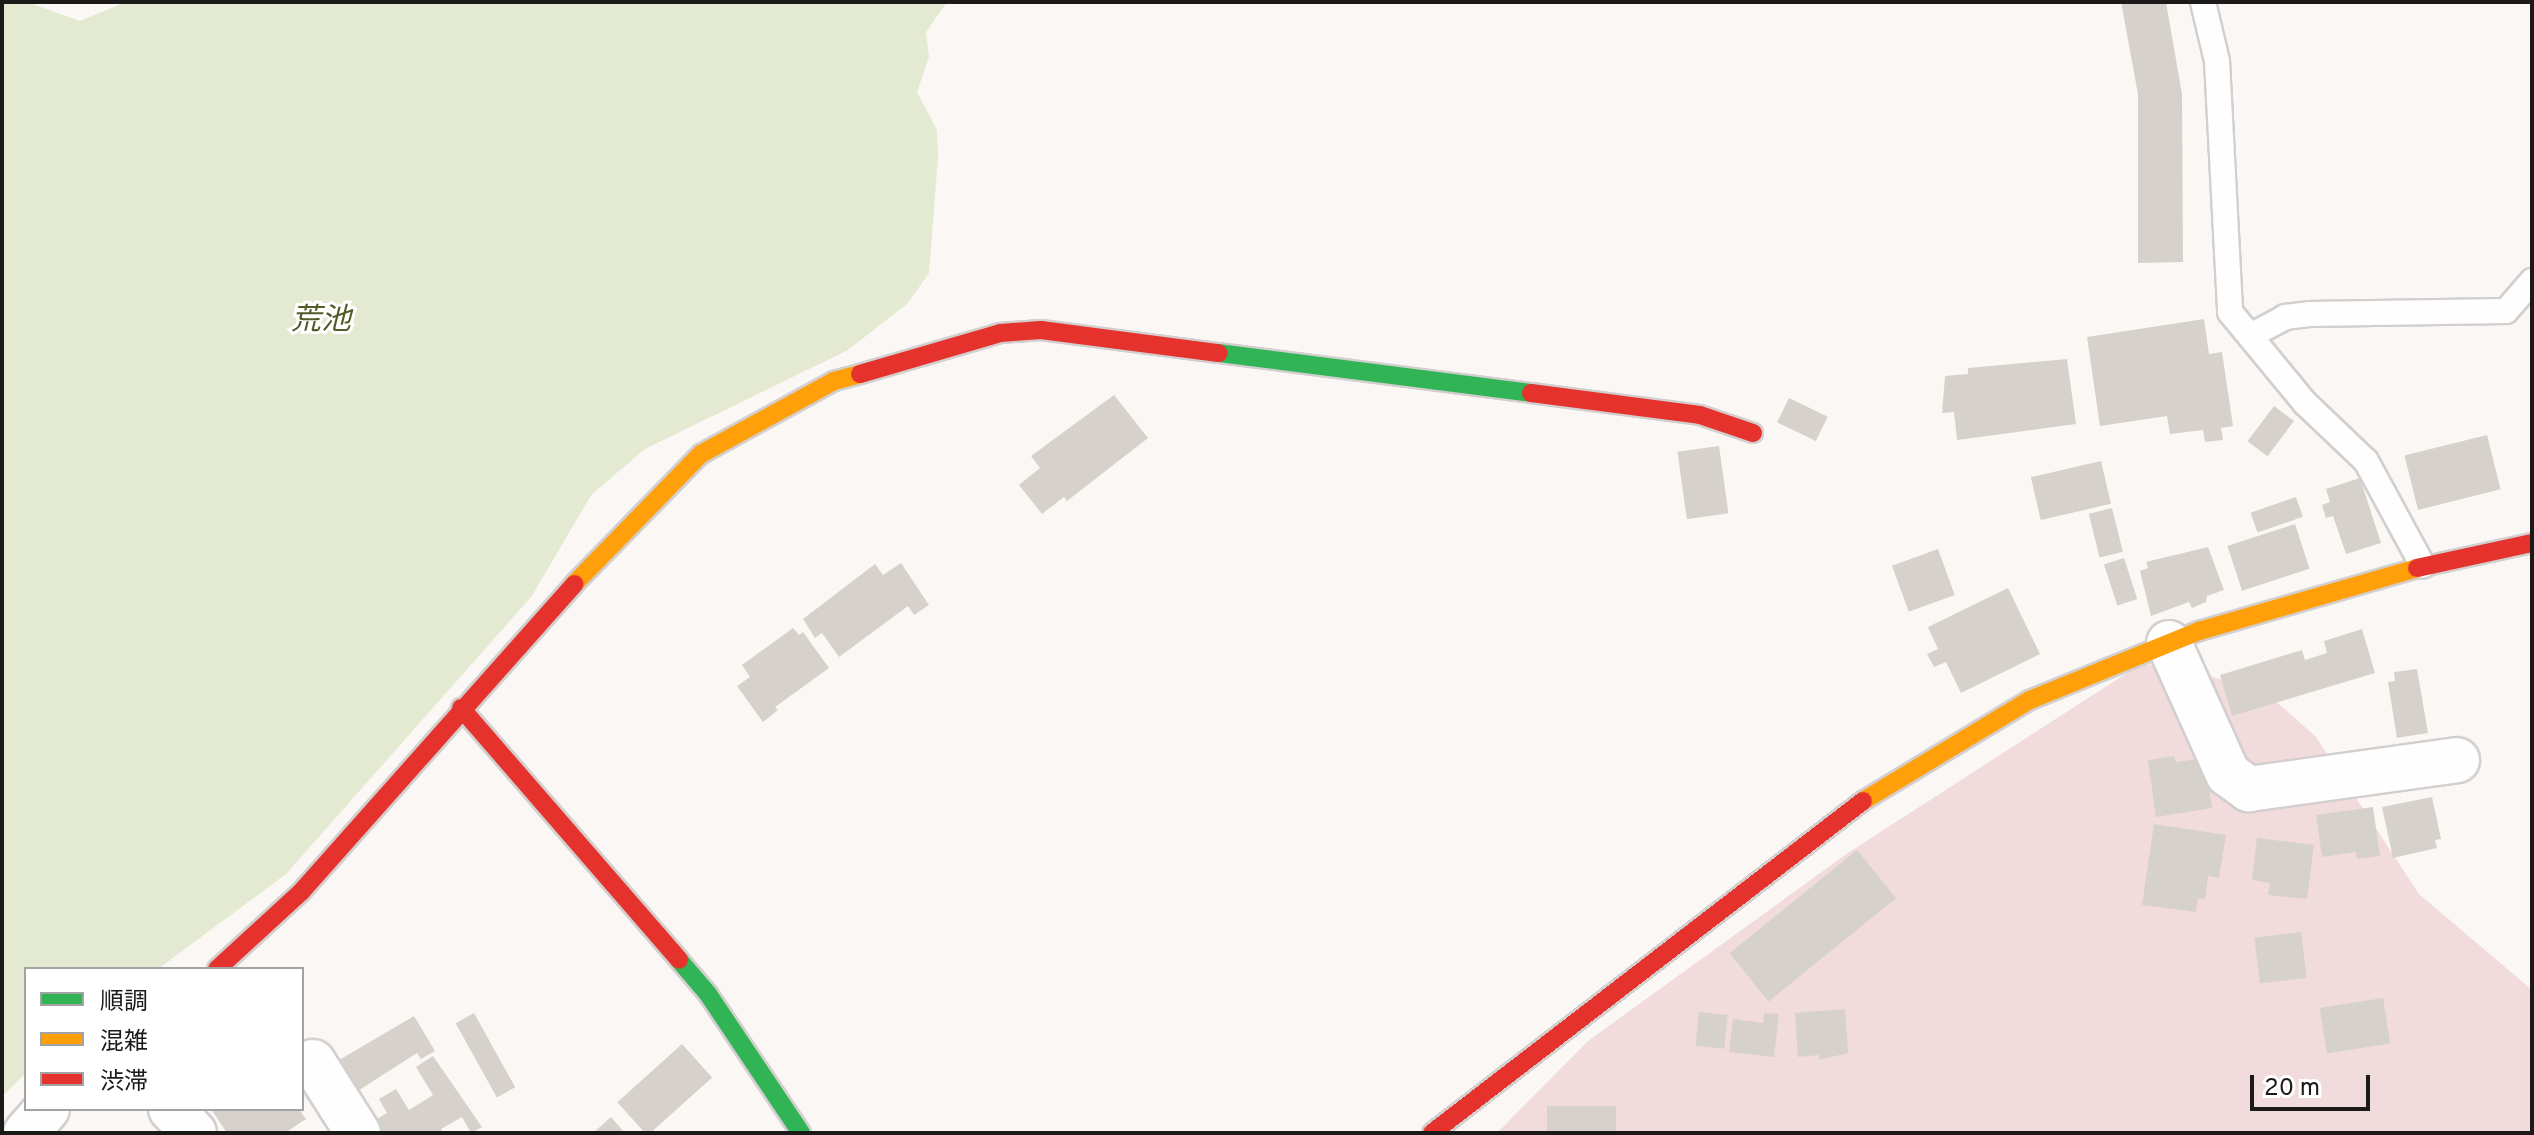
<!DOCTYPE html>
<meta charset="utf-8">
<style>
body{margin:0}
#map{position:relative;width:2534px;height:1135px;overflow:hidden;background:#faf7f5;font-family:Overpass,"Noto Sans JP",sans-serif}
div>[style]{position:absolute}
.green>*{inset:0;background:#f1dbdc}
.water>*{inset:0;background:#e4ead1}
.building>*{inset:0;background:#d6d2cb;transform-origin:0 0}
.roads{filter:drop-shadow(2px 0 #d2cfce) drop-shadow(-2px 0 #d2cfce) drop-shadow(0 2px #d2cfce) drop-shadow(0 -2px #d2cfce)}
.lane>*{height:24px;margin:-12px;padding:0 12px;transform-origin:12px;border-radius:12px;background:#fefefe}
.street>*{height:44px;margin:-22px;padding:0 22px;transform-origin:22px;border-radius:22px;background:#fefefe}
.fast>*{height:18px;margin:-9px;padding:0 9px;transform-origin:9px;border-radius:9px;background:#30b455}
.slow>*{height:18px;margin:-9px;padding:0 9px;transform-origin:9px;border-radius:9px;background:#ff9f0a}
.jam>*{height:18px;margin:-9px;padding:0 9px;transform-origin:9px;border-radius:9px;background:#e5322d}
span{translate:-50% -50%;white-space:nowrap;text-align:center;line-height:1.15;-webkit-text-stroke:6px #fff;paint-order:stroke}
.water-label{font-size:30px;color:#515c28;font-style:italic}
.frame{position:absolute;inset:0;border:4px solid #1b1a19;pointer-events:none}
.legend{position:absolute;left:24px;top:967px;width:280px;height:144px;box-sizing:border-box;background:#fff;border:2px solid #a4a3a3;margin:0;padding:10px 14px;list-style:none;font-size:24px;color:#1b1a19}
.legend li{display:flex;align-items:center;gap:16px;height:40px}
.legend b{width:40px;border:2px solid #a4a3a3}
.scale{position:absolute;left:2250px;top:1075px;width:120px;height:36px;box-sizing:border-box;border:4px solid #1b1a19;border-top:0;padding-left:10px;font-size:24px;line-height:28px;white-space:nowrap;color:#1b1a19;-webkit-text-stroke:6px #fff;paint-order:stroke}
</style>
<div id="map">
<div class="green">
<i style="clip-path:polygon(2141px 664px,2184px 667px,2271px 697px,2316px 737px,2419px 894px,2532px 990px,2532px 1133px,1497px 1133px,1588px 1041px,1848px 853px)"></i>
</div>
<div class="water">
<i style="clip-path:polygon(2px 2px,27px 2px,80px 21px,126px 2px,947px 2px,926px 32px,929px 57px,917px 92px,937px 130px,938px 157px,929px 273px,908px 303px,848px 350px,645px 449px,592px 494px,531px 597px,286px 874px,158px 969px,26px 969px,26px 1073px,2px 1097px)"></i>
</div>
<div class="building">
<i style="clip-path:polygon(2121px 2px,2166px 2px,2182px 94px,2183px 262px,2138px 263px,2138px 94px)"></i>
<i style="clip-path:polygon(2204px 319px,2209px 354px,2222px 352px,2233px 426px,2221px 428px,2223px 440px,2205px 442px,2203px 430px,2170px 434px,2167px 416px,2100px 426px,2087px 337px)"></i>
<i style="clip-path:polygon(2067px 359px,2076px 424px,1957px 440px,1954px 412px,1942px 413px,1945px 376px,1968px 374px,1968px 368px)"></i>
<i style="clip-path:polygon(1114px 395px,1148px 438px,1067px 501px,1064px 497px,1042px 514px,1019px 485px,1040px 468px,1031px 456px)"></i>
<i style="left:1789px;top:398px;width:43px;height:27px;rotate:26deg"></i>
<i style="left:2274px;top:406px;width:25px;height:44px;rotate:37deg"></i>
<i style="left:2487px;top:435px;width:56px;height:85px;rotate:76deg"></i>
<i style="left:1719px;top:446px;width:68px;height:42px;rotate:82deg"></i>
<i style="left:2101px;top:461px;width:44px;height:72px;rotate:77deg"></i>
<i style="clip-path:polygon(2360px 478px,2381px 543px,2346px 554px,2333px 516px,2326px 518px,2322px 505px,2330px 502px,2326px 489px)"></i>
<i style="left:2296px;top:497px;width:21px;height:48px;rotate:71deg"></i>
<i style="left:2112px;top:508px;width:45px;height:24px;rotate:76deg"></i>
<i style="left:2295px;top:524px;width:47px;height:71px;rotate:72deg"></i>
<i style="clip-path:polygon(2208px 547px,2224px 590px,2207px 596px,2206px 602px,2192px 608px,2189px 602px,2151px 616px,2140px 571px,2148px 568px,2146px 562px)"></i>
<i style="left:1938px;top:549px;width:49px;height:49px;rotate:70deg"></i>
<i style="left:2124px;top:558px;width:43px;height:21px;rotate:72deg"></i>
<i style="clip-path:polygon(901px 563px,929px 605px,914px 615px,908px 606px,839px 657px,822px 633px,815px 638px,803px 619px,875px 564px,883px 575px)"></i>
<i style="clip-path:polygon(2008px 588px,2040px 654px,1961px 693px,1946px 662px,1934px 667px,1927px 654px,1938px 649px,1928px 627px)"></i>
<i style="clip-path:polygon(793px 628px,799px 635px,803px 632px,829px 668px,775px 707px,778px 710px,763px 722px,737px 686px,750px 677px,742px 665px)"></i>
<i style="clip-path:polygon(2362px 629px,2375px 673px,2232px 716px,2220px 675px,2302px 650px,2305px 660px,2327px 653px,2324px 641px)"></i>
<i style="clip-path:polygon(2417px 669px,2428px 733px,2397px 738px,2388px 682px,2395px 681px,2394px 672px)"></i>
<i style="clip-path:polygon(2174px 756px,2176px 762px,2205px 758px,2212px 808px,2156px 817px,2148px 760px)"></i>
<i style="clip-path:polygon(2432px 797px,2441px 839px,2435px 840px,2437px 848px,2393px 858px,2382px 807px)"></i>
<i style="clip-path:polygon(2373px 807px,2380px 856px,2357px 859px,2356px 852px,2322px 857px,2316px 815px)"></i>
<i style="clip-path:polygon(2154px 824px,2226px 835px,2219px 878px,2208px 876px,2205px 899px,2198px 898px,2196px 912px,2142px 905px)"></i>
<i style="clip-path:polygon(2257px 838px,2314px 845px,2307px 899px,2268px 895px,2270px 883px,2252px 880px)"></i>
<i style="left:1857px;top:850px;width:62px;height:164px;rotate:51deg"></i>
<i style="left:2301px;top:932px;width:46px;height:47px;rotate:83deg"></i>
<i style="left:2383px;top:998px;width:46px;height:64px;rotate:81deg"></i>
<i style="clip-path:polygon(1845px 1009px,1848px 1053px,1819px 1060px,1819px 1055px,1798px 1057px,1795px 1013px)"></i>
<i style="left:1699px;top:1012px;width:29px;height:34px;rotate:6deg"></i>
<i style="left:474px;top:1013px;width:85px;height:21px;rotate:61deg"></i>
<i style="clip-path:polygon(1764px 1013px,1779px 1014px,1774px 1057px,1729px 1052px,1733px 1019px,1763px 1023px)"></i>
<i style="clip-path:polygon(414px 1016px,435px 1051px,421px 1059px,417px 1053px,353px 1094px,334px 1063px)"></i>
<i style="left:682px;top:1044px;width:45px;height:87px;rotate:48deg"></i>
<i style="clip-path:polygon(433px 1056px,482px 1127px,471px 1133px,462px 1117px,441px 1129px,444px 1133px,378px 1133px,372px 1122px,387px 1113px,379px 1099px,396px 1089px,409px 1110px,433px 1095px,416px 1067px)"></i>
<i style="left:1616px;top:1106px;width:27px;height:69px;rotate:90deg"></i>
<i style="clip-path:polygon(211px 1109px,299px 1109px,306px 1119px,285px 1133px,227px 1133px)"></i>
<i style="clip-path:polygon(611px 1117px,625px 1133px,593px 1133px)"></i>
</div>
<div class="roads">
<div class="lane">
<i style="left:2203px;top:2px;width:61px;rotate:76.7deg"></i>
<i style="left:2217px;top:61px;width:251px;rotate:87deg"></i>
<i style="left:2230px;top:312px;width:118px;rotate:50.5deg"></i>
<i style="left:2305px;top:403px;width:84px;rotate:43.6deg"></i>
<i style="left:2366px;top:461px;width:119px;rotate:61.5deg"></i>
<i style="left:2250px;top:336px;width:40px;rotate:-28deg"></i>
<i style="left:2285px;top:317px;width:24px;rotate:-7deg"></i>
<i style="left:2309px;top:314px;width:197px;rotate:-0.9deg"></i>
<i style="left:2506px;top:311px;width:40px;rotate:-49deg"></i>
</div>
<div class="street">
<i style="left:2169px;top:643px;width:144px;rotate:65.8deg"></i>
<i style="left:2228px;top:774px;width:26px;rotate:36deg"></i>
<i style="left:2249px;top:789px;width:210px;rotate:-7.9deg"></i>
<i style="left:313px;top:1062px;width:84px;rotate:57.6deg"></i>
<i style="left:171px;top:1109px;width:33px;rotate:46deg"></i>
<i style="left:26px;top:1133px;width:32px;rotate:-49deg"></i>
</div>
<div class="fast">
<i style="left:1219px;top:353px;width:315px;rotate:7.3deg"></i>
<i style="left:679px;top:960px;width:45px;rotate:49.5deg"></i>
<i style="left:708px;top:994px;width:167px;rotate:56.2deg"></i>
</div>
<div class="slow">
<i style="left:574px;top:584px;width:182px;rotate:-45.7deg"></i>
<i style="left:701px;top:454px;width:152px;rotate:-28.8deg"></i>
<i style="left:834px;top:381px;width:27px;rotate:-15deg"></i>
<i style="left:1863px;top:801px;width:195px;rotate:-31.2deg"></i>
<i style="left:2030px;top:700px;width:183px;rotate:-22.2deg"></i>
<i style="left:2199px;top:631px;width:227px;rotate:-16.1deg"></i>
</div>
<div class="jam">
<i style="left:860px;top:374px;width:146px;rotate:-16.3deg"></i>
<i style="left:1000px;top:333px;width:41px;rotate:-4.2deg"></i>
<i style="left:1041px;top:330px;width:179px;rotate:7.4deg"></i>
<i style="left:1531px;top:393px;width:170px;rotate:7.4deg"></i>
<i style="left:1700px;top:415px;width:56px;rotate:18.8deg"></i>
<i style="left:2417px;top:568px;width:118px;rotate:-12.3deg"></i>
<i style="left:461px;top:708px;width:333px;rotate:49.1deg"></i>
<i style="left:217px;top:969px;width:114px;rotate:-42.5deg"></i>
<i style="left:301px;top:892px;width:412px;rotate:-48.4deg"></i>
<i style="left:1432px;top:1133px;width:544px;rotate:-37.61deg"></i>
</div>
</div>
<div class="water-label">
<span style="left:321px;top:322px">荒池</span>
</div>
<div class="frame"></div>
<ul class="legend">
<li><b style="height:10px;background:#30b455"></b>順調</li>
<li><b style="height:10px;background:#ff9f0a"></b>混雑</li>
<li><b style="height:10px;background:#e5322d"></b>渋滞</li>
</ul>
<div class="scale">20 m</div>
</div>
